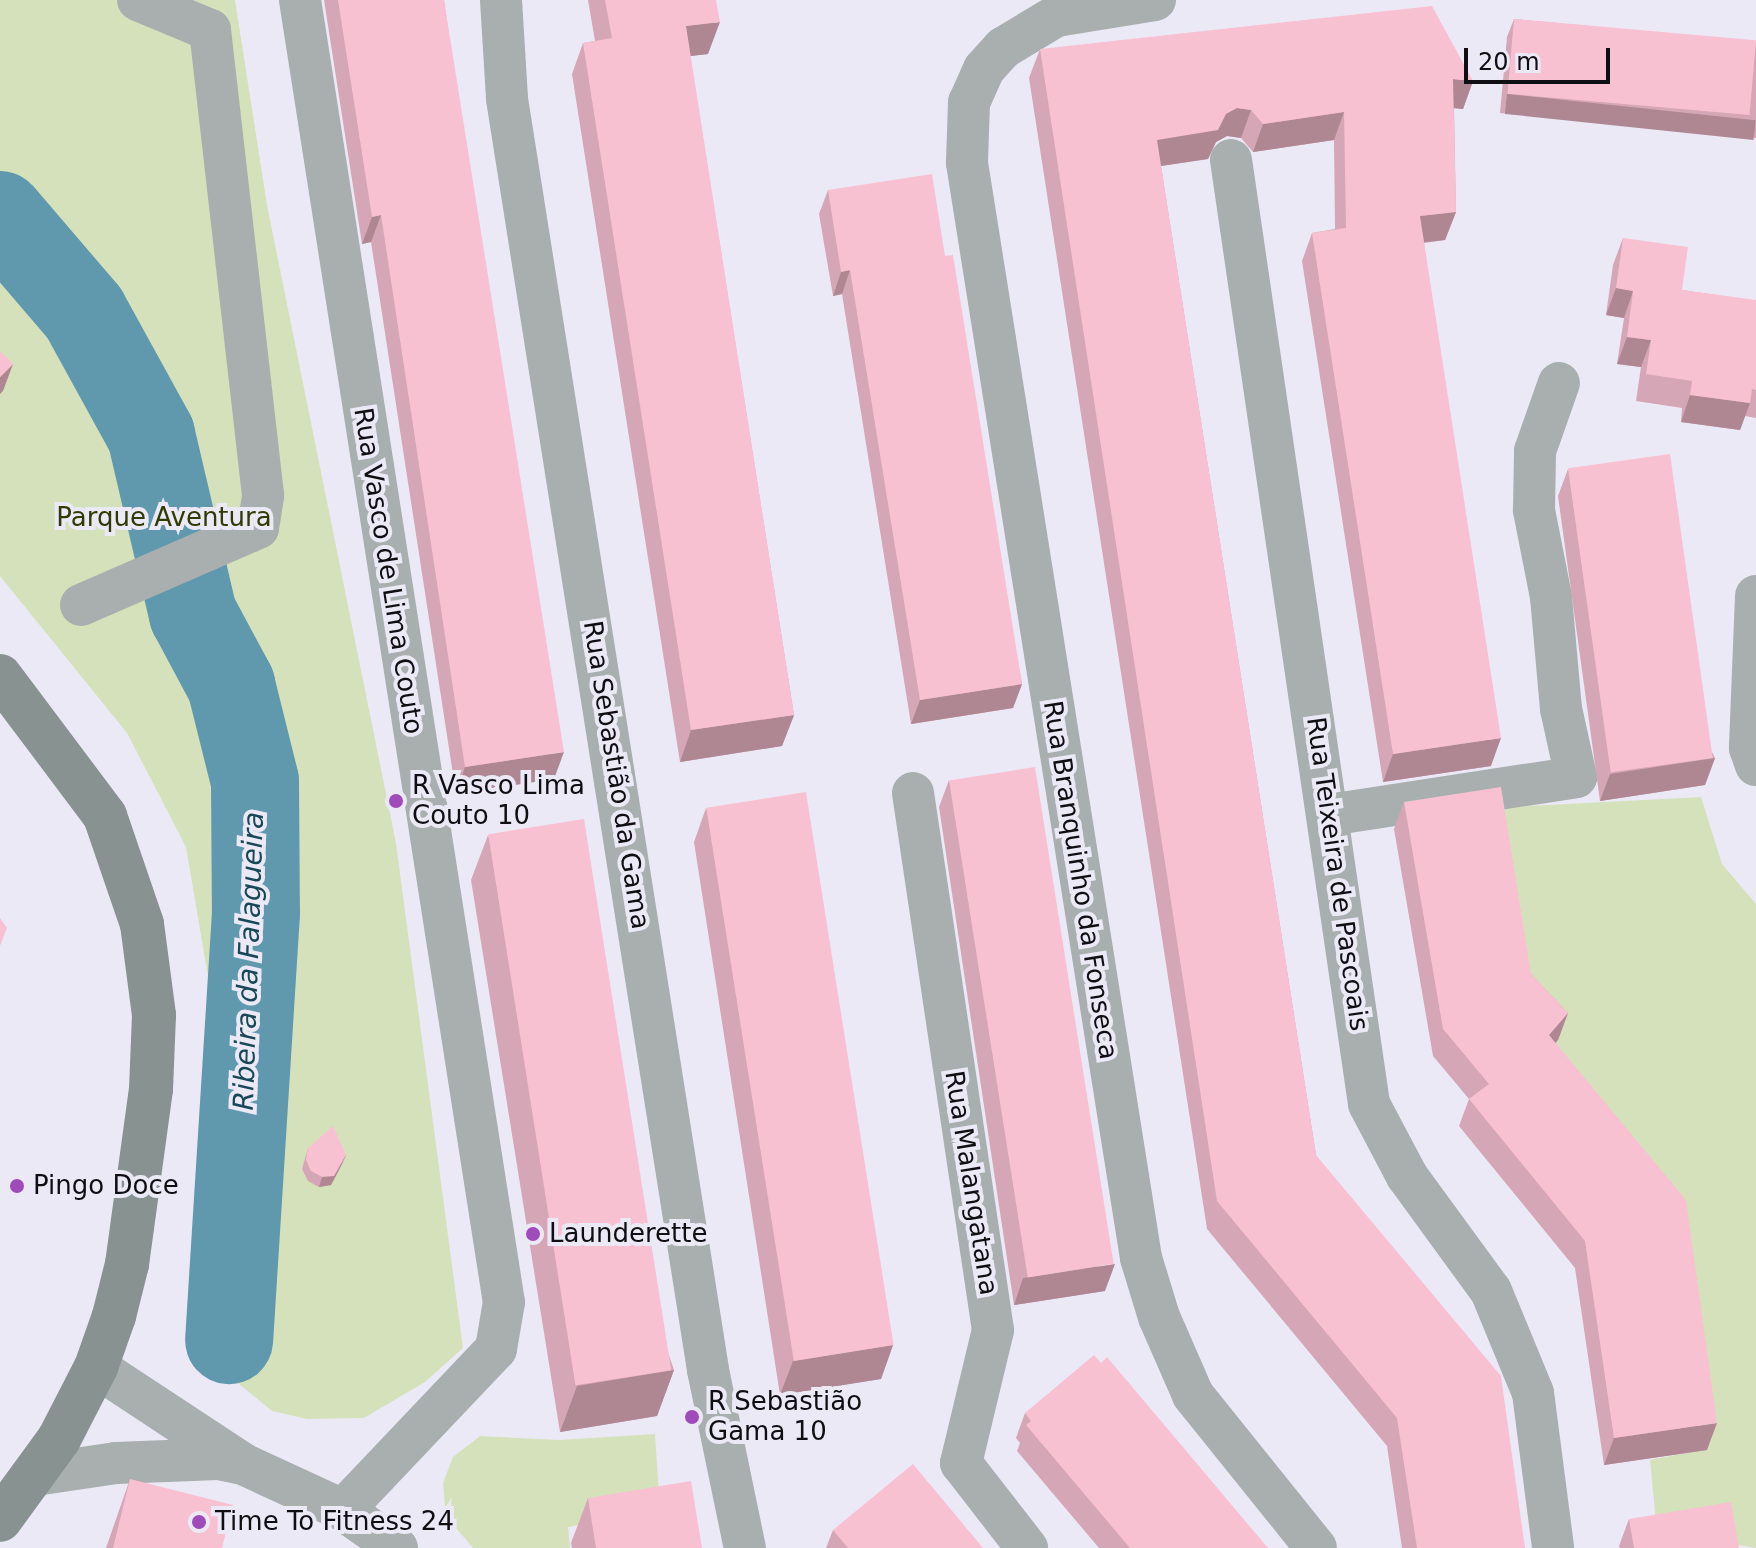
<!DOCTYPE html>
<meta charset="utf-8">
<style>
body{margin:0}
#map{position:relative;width:1756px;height:1548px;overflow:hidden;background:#ece9f7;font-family:"DejaVu Sans",sans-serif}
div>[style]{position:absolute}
.green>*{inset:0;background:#d5e1bb}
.river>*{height:88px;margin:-44px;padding:0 44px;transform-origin:44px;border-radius:44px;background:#6098ad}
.street>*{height:42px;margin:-21px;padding:0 21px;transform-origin:21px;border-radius:21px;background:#a8afae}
.secondary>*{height:44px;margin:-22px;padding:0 22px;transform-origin:22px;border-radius:22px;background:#879291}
.wall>*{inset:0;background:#d5a6b5}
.shaded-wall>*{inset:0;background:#ae8793;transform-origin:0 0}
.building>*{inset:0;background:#f8c1d2;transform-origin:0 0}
.dots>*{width:22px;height:22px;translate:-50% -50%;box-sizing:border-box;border:4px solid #ece9f7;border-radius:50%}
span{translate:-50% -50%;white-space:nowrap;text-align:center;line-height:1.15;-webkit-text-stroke:8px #ece9f7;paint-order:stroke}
.park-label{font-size:26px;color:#303b03}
.street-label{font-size:26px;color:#0f0e12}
.poi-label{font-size:26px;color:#0f0e12}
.left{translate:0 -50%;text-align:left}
.water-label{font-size:28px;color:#184858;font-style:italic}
.scale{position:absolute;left:1464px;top:48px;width:146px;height:36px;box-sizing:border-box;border:4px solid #0f0e12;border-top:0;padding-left:10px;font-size:24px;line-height:28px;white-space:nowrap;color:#0f0e12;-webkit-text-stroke:6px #ece9f7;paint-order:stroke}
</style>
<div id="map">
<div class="green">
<i style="clip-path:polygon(0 0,235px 0,267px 205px,396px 843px,463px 1348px,425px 1382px,364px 1418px,307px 1419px,272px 1411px,206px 1357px,187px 1314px,213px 1006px,186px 847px,127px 733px,0 576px)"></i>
<i style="clip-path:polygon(1701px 797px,1722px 864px,1756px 904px,1756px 1548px,1657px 1532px,1650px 1460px,1707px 1449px,1522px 1001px,1490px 808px)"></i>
<i style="clip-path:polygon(655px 1434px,660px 1509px,568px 1527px,570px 1548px,473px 1548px,446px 1516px,443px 1483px,453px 1457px,480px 1436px,559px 1440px)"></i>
</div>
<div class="river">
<i style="left:0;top:215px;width:129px;rotate:49.4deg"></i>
<i style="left:84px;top:313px;width:139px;rotate:61.2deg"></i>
<i style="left:151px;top:435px;width:184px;rotate:76.8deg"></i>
<i style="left:193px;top:614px;width:81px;rotate:61.8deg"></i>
<i style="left:231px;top:685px;width:99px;rotate:76deg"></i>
<i style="left:255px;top:781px;width:132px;rotate:89.6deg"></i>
<i style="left:256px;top:913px;width:428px;rotate:93.6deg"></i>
</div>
<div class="street">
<i style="left:300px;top:0;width:1318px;rotate:81.1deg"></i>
<i style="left:504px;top:1302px;width:48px;rotate:99.7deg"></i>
<i style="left:496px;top:1349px;width:222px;rotate:133.5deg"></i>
<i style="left:501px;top:0;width:99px;rotate:86.5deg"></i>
<i style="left:507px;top:99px;width:1287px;rotate:81.01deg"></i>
<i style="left:708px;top:1370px;width:182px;rotate:78.3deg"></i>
<i style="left:1155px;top:0;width:100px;rotate:170.8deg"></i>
<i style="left:1056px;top:16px;width:62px;rotate:148.9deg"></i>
<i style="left:1003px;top:48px;width:28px;rotate:132deg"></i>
<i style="left:984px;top:69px;width:36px;rotate:114deg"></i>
<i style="left:969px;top:102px;width:61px;rotate:91.9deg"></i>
<i style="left:967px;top:163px;width:1109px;rotate:80.97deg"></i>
<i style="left:1141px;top:1258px;width:62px;rotate:73deg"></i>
<i style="left:1159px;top:1317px;width:85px;rotate:66.4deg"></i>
<i style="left:1193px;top:1395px;width:196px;rotate:51.2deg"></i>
<i style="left:1231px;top:160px;width:954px;rotate:81.68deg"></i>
<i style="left:1369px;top:1104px;width:81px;rotate:62.2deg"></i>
<i style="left:1407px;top:1176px;width:142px;rotate:53.9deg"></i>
<i style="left:1491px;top:1291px;width:110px;rotate:67.6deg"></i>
<i style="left:1533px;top:1393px;width:156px;rotate:82.6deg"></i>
<i style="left:1756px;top:596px;width:152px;rotate:92.3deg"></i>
<i style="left:1750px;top:748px;width:18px;rotate:71deg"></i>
<i style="left:81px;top:605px;width:193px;rotate:-23.5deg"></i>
<i style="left:258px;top:528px;width:33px;rotate:-81deg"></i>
<i style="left:263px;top:495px;width:468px;rotate:-96.5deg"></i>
<i style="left:210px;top:30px;width:78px;rotate:-157.4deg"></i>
<i style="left:913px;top:793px;width:543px;rotate:81.53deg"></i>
<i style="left:993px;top:1330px;width:137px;rotate:103.5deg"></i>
<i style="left:961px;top:1463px;width:108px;rotate:52.2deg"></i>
<i style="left:1329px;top:815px;width:250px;rotate:-8.7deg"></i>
<i style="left:1576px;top:777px;width:70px;rotate:-102.4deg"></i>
<i style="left:1561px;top:709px;width:112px;rotate:-95.1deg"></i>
<i style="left:1551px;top:597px;width:89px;rotate:-101.1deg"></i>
<i style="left:1534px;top:510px;width:59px;rotate:-89deg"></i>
<i style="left:1535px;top:451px;width:72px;rotate:-70.6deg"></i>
<i style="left:96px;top:1367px;width:176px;rotate:33.4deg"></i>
<i style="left:243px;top:1464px;width:110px;rotate:24.7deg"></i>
<i style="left:343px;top:1510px;width:66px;rotate:35.1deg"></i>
<i style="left:35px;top:1475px;width:82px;rotate:-8.4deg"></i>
<i style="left:116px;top:1463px;width:102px;rotate:-2.2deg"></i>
<i style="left:218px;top:1459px;width:20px;rotate:11deg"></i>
</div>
<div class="secondary">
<i style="left:0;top:676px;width:175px;rotate:53.1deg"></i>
<i style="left:105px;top:816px;width:114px;rotate:71.1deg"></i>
<i style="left:142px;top:924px;width:92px;rotate:82.5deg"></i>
<i style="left:154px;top:1015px;width:74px;rotate:92.3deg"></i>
<i style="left:151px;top:1089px;width:177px;rotate:97.8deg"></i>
<i style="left:127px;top:1264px;width:54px;rotate:104deg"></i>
<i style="left:114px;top:1316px;width:54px;rotate:109.4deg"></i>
<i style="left:96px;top:1367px;width:81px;rotate:117.2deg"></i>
<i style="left:59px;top:1439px;width:100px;rotate:126.1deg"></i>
</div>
<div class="wall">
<i style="clip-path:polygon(324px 0,444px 0,554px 779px,456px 794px,371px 242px,362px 244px)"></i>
<i style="clip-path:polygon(588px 0,716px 0,708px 54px,690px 56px,794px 715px,782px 746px,680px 762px,572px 74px,583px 43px,595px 41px)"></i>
<i style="clip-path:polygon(1514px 19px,1756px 42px,1756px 138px,1500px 113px,1507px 37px)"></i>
<i style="clip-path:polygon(1040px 49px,1473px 81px,1463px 109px,1454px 108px,1456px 212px,1445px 240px,1424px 243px,1491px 766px,1383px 782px,1302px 261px,1312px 233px,1335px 229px,1334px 140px,1253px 152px,1241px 138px,1227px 136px,1216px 142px,1208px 159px,1161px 166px,1316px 1155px,1525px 1548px,1402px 1548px,1387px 1446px,1207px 1229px,1029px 78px)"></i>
<i style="clip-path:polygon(828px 190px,945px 256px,1022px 684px,1013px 708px,911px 724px,842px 294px,833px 296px,819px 214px)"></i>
<i style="clip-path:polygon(1623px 238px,1682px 290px,1756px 301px,1756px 418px,1745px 416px,1740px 430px,1681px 422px,1682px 408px,1636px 401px,1641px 367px,1617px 364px,1624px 318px,1606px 315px,1613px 265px)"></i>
<i style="clip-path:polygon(1568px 469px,1715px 758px,1705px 785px,1600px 801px,1558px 496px)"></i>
<i style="clip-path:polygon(949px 780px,1105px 1291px,1014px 1305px,939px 807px)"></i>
<i style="clip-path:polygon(1404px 802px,1531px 974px,1568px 1013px,1558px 1040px,1555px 1043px,1707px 1450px,1604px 1465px,1575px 1268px,1459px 1126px,1469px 1099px,1433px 1056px,1394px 829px)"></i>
<i style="clip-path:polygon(706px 808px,893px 1345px,881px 1379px,780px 1395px,694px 842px)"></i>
<i style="clip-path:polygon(488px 835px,674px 1370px,657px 1416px,560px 1432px,471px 880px)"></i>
<i style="clip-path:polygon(308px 1148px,346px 1155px,342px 1164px,331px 1185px,319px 1187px,308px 1181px,302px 1169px)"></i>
<i style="clip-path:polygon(1025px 1413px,1268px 1548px,1099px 1548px,1017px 1451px,1020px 1443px,1016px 1438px)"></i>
<i style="clip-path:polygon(130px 1479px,222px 1548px,106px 1548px)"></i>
<i style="clip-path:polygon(588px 1498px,702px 1548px,572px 1548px,571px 1543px)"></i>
<i style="clip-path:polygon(1629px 1519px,1739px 1548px,1620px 1548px,1619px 1546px)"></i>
<i style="clip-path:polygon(833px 1530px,983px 1548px,826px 1548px)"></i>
</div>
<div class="shaded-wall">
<i style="clip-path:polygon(720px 22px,708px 54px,674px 58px,686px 26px)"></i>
<i style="clip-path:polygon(1453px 79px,1473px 81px,1463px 109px,1443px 107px)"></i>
<i style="left:1507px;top:94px;width:250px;height:20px;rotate:6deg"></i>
<i style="clip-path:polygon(1237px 108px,1251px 110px,1241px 138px,1227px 136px,1216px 142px,1208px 159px,1147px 168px,1157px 140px)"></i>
<i style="clip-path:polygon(1344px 112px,1334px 140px,1253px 152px,1263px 124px)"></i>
<i style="clip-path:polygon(1456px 212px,1445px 240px,1409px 244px,1420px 216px)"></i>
<i style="clip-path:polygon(381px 215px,371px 242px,362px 244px,372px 217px)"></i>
<i style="clip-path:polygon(850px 270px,842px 294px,833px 296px,841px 272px)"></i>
<i style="clip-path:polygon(1616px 288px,1633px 291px,1624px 318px,1606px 315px)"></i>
<i style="clip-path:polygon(1627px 337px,1651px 340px,1641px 367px,1617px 364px)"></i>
<i style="clip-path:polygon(13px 364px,3px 391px,0 394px,0 377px)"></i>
<i style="clip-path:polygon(1690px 395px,1750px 403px,1740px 430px,1681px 422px)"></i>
<i style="clip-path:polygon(1022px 684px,1013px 708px,911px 724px,920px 700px)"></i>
<i style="clip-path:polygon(794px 715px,782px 746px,680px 762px,691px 730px)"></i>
<i style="clip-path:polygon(1501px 738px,1491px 766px,1383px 782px,1393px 754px)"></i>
<i style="clip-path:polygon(564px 752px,554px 779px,456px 794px,465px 767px)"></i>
<i style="clip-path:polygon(1715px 758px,1705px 785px,1600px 801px,1610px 774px)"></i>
<i style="clip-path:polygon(1568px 1013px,1558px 1040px,1539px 1062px,1549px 1035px)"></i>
<i style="clip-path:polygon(346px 1155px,342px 1164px,331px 1185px,319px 1187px,322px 1177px)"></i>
<i style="clip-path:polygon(1115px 1264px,1105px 1291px,1014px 1305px,1023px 1278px)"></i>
<i style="clip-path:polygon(893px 1345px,881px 1379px,780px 1395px,793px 1361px)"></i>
<i style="clip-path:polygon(674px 1370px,657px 1416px,560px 1432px,577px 1386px)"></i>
<i style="clip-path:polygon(1717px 1423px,1707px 1450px,1604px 1465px,1614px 1438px)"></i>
</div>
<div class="building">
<i style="clip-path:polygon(338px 0,444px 0,564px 752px,465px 767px,381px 215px,372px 217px)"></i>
<i style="clip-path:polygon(605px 0,716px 0,720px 22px,686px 26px,794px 715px,691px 730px,583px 43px,612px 38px)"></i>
<i style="clip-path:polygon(1432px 6px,1473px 81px,1453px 79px,1456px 212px,1420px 216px,1501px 738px,1393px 754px,1312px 233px,1346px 228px,1344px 112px,1263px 124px,1251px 110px,1237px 108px,1226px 114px,1218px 130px,1157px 140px,1316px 1155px,1501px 1376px,1525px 1548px,1417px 1548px,1397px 1418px,1217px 1201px,1040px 49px)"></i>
<i style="left:1514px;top:19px;width:243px;height:75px;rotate:5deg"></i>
<i style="clip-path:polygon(932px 174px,945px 256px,953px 255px,1022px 684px,920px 700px,850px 270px,841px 272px,828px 190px)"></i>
<i style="clip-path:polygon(1623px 238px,1688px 247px,1682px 290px,1756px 300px,1756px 390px,1752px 389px,1750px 403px,1690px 395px,1692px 381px,1646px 374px,1651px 340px,1627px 337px,1633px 291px,1616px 288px)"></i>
<i style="clip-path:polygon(0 351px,13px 364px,0 377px)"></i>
<i style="left:1670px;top:454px;width:307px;height:103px;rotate:82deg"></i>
<i style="left:1035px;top:767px;width:503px;height:87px;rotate:81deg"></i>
<i style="clip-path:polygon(1501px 787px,1531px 974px,1568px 1013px,1549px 1035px,1686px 1200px,1717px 1423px,1614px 1438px,1585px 1241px,1469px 1099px,1489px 1084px,1443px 1029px,1404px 802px)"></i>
<i style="left:806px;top:792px;width:560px;height:101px;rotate:81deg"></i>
<i style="left:584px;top:819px;width:558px;height:97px;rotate:81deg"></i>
<i style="clip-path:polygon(0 918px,7px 928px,0 946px)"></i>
<i style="clip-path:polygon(333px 1126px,346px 1155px,334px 1176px,322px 1177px,311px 1171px,306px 1160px,308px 1148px)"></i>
<i style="clip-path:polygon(1094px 1355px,1101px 1363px,1107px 1357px,1268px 1548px,1130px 1548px,1026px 1425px,1031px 1421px,1025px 1413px)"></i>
<i style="clip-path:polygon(913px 1464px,983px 1548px,848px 1548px,833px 1530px)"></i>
<i style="clip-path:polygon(130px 1479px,233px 1505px,222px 1548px,113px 1548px)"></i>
<i style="clip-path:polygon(691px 1481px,702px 1548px,596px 1548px,588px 1498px)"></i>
<i style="clip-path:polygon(1731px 1502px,1739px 1548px,1634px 1548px,1629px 1519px)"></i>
</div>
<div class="dots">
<i style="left:396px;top:801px;background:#9f4bba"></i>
<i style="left:17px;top:1186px;background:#9f4bba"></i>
<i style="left:533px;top:1234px;background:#9f4bba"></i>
<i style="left:692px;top:1417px;background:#9f4bba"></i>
<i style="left:199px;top:1522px;background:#9f4bba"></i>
</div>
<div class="park-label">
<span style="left:164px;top:518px">Parque Aventura</span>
</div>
<div class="street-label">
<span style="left:388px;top:571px;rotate:81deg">Rua Vasco de Lima Couto</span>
<span style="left:616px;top:775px;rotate:81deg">Rua Sebastião da Gama</span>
<span style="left:1337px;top:874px;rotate:82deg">Rua Teixeira de Pascoais</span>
<span style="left:1080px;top:880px;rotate:81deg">Rua Branquinho da Fonseca</span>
<span style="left:971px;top:1183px;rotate:81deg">Rua Malangatana</span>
</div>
<div class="poi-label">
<span class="left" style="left:412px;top:801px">R Vasco Lima<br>Couto 10</span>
<span class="left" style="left:33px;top:1186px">Pingo Doce</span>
<span class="left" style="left:549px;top:1234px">Launderette</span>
<span class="left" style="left:708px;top:1417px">R Sebastião<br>Gama 10</span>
<span class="left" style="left:215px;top:1522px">Time To Fitness 24</span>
</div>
<div class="water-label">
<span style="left:249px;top:961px;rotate:-88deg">Ribeira da Falagueira</span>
</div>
<div class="scale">20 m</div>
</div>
